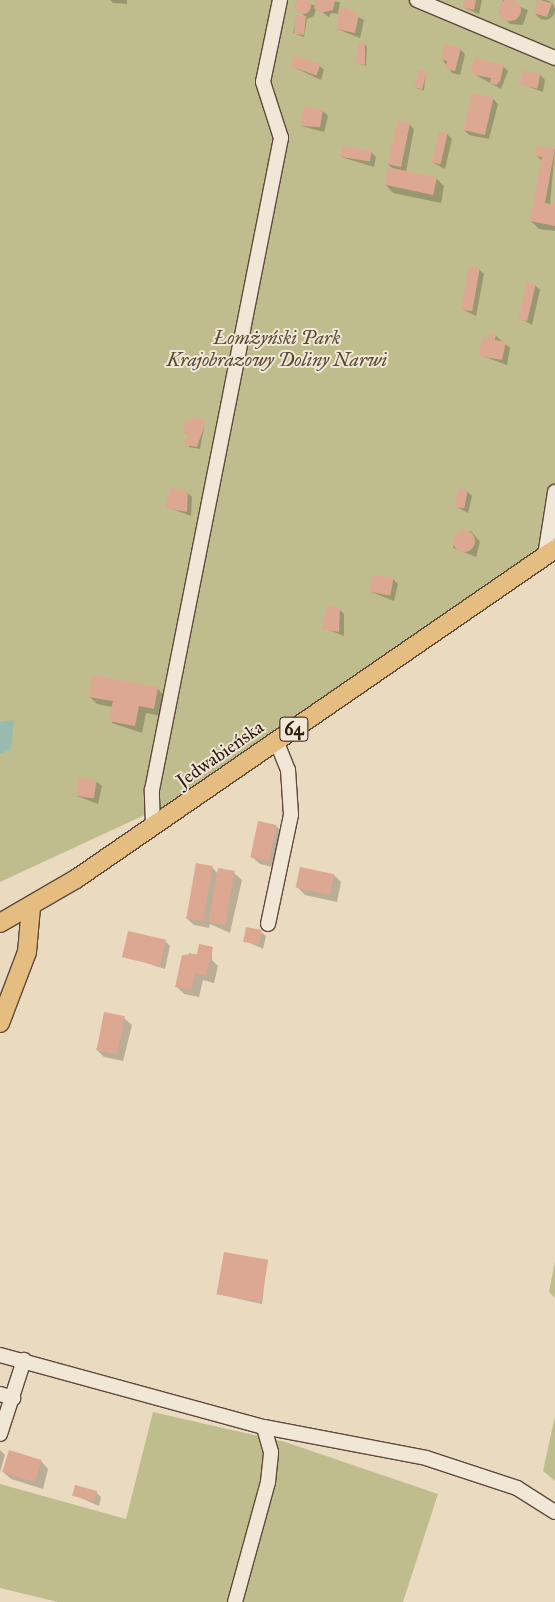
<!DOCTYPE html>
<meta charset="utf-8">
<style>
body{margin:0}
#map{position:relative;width:555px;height:1602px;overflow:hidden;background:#eadac0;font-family:"IM FELL Great Primer",serif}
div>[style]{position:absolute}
.green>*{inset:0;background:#bfbd8d}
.water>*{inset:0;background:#98bbad}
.shadow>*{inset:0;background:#0003}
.round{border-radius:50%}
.building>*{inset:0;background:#dda892;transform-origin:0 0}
.roads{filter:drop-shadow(1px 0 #5e493a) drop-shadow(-1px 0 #5e493a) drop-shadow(0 1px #5e493a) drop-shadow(0 -1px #5e493a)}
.minor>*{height:14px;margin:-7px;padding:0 7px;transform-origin:7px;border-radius:7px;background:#f1e7d6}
.major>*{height:18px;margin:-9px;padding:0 9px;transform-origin:9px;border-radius:9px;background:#e5bd80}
span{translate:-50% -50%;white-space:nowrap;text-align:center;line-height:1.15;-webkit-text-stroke:4px #f1e7d6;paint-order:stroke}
.shield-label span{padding:1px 4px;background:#f1e7d6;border:1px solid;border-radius:4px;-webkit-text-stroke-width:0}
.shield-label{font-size:18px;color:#2f190e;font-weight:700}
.park-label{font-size:19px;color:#5a4a34;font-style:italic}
.street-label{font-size:19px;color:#2f190e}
</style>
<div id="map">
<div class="green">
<i style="clip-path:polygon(0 0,555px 0,555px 543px,177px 800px,0 882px)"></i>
<i style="clip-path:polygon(555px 1261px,555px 1298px,549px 1292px)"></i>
<i style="clip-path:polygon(153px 1412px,285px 1442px,438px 1494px,403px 1602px,58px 1602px,0 1588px,0 1484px,126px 1519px)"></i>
<i style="clip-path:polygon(555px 1416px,555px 1481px,543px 1471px)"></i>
</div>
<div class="water">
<i style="clip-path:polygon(14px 720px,11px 749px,0 754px,0 722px)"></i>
</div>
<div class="shadow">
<i style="clip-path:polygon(110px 0,127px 0,127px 4px,113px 3px)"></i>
<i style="clip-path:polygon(297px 0,316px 6px,317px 0,340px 2px,338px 14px,331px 13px,329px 17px,316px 8px,314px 16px,307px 19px,304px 37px,293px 33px,297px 16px,307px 18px,295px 8px)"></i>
<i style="clip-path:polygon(465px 0,482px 0,479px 14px,463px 7px)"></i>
<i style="clip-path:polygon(503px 0,528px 10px,523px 25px,510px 24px,499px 13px)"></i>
<i class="round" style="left:535px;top:0;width:20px;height:20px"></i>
<i style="clip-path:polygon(341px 8px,364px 20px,360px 38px,337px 29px)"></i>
<i style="clip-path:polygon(365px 44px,367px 47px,366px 66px,357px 63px)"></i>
<i style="clip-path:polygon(460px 49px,465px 54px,460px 75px,452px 73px,442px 59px)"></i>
<i style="clip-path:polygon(319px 65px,324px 70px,321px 80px,291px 66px)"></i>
<i style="clip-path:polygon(503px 66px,508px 71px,501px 89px,472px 73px)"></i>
<i style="clip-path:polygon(426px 72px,424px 90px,418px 89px,415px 86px)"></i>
<i style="clip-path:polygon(540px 75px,545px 80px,543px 92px,521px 84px)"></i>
<i style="clip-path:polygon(493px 99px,498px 104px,489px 139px,469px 135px,464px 130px)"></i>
<i style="clip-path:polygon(323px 111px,328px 116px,324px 132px,301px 126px)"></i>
<i style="clip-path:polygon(409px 124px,414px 129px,406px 172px,437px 179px,444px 186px,441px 203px,393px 193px,386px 185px,394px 170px,388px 164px)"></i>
<i style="clip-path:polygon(447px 134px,452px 139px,445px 169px,432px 162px)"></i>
<i style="clip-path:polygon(538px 148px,555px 149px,550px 205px,555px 206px,555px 231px,539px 229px,531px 221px,542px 161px,536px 155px)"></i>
<i style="clip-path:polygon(371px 152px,376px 157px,374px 167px,341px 157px)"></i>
<i style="clip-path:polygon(479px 269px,484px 274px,476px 316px,462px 309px)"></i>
<i style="clip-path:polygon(535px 285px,540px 290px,532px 325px,520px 318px)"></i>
<i style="clip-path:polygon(495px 335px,510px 348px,507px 365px,480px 355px)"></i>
<i style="clip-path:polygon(205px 422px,200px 449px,189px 447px,189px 435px,184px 432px)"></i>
<i style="clip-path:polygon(467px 491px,472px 496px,468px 513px,455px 506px)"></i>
<i style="clip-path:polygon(187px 492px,192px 497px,191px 516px,167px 507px)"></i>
<i style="clip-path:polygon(471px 531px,480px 542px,476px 557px,453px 548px,457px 533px)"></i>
<i style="clip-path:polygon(393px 579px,398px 584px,394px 601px,371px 592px)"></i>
<i style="clip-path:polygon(339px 609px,344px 614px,344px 636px,324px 628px)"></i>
<i style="clip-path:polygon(93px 676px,158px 689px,165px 696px,161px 716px,146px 713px,142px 733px,112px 723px,113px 707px,97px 704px,89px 696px)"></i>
<i style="clip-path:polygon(97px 782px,102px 786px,98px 804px,77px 796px)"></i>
<i style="clip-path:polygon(276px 826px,284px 834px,277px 868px,260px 864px,252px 857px)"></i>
<i style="clip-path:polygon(212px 867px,218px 874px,234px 873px,242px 880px,230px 933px,210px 924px,209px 928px,194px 925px,186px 918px)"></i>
<i style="clip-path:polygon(334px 875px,341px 882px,337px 902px,305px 895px,297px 887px)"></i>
<i style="clip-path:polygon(261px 932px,266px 936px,263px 949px,244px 940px)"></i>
<i style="clip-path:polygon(165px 941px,170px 946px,165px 969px,124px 956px)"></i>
<i style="clip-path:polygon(212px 948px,212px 960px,218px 966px,214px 983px,203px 980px,199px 997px,184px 994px,176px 986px,189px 953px,198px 955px)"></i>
<i style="clip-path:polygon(124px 1018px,132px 1025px,123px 1061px,104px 1057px,96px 1049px)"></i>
<i style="clip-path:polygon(267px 1261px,262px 1304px,218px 1294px)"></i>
<i style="clip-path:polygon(0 1450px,5px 1455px,0 1472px)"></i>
<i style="clip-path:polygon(9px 1452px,41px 1461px,48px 1469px,43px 1489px,11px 1479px,3px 1472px)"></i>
<i style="clip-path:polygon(96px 1492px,101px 1497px,99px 1506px,74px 1495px)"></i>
</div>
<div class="building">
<i class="round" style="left:295px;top:-2px;width:16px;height:16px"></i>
<i class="round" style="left:499px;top:-1px;width:22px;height:22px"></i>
<i style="clip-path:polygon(316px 0,335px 0,333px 10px,320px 13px,314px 8px)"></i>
<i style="clip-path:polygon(464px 0,476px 0,474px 10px,462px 7px)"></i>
<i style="clip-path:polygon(538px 0,552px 3px,547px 17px,533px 13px)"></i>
<i style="clip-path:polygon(341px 6px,359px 14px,355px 33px,336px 29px)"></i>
<i style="left:296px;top:15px;width:10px;height:19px;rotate:6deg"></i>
<i style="clip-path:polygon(359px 42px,365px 43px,365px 65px,355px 63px)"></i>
<i style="clip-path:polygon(444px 44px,461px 48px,455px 71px,445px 69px,447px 61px,441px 59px)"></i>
<i style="left:294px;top:55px;width:28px;height:12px;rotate:19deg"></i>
<i style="clip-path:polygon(474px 58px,504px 65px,500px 81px,496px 85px,490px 83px,491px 78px,470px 74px)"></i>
<i style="left:419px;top:69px;width:8px;height:19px;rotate:14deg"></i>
<i style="left:523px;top:70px;width:18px;height:15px;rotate:13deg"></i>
<i style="left:472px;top:93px;width:22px;height:38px;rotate:13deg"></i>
<i style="clip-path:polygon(304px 106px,323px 110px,320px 127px,300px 126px)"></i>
<i style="clip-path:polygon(398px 120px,410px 123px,401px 167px,387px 164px)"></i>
<i style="left:439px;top:131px;width:9px;height:32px;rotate:13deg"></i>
<i style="left:342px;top:146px;width:30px;height:11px;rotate:9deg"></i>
<i style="clip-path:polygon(537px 146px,555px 148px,545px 203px,555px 205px,555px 226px,530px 221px,542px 157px,535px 156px)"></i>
<i style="left:388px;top:167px;width:50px;height:18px;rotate:12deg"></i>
<i style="left:469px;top:266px;width:11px;height:44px;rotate:10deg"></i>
<i style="left:527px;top:282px;width:9px;height:38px;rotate:13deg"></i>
<i style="clip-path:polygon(489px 332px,496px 334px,495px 340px,506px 342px,502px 360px,479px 356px,482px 338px,488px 339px)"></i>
<i style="clip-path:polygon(193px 416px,206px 421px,197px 447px,185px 445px,188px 434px,183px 432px,185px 421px,190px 422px)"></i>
<i style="clip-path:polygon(170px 487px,188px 491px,187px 512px,165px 508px)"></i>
<i style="left:458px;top:488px;width:10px;height:19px;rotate:11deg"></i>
<i class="round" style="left:453px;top:530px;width:22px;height:22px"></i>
<i style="left:373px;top:574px;width:21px;height:18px;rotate:11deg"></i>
<i style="clip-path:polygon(327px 605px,340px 608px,339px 632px,322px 629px)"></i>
<i style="clip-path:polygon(92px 675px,158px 687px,154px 709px,139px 706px,135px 726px,109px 721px,113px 701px,88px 697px)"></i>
<i style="left:79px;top:777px;width:18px;height:19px;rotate:9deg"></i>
<i style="left:258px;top:821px;width:19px;height:37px;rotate:12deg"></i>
<i style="left:196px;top:863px;width:17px;height:56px;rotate:10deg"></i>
<i style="left:300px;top:867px;width:35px;height:21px;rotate:12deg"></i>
<i style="left:218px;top:868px;width:17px;height:55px;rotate:10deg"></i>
<i style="left:246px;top:927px;width:16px;height:15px;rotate:11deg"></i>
<i style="left:128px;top:931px;width:39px;height:27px;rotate:13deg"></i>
<i style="clip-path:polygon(199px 944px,213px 947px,206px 976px,195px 973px,191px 990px,175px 987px,182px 955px,197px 954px)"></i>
<i style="left:104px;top:1012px;width:21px;height:39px;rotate:11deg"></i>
<i style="left:224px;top:1252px;width:45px;height:43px;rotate:10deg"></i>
<i style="left:9px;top:1450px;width:34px;height:23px;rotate:17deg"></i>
<i style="left:75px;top:1485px;width:23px;height:11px;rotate:15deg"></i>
</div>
<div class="roads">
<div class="minor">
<i style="left:417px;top:0;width:150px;rotate:22.8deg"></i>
<i style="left:545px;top:556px;width:65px;rotate:-81.1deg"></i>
<i style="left:153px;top:826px;width:36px;rotate:-92deg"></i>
<i style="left:152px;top:790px;width:665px;rotate:-78.81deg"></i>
<i style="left:281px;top:138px;width:59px;rotate:-107.8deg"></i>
<i style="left:263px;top:82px;width:84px;rotate:-78.3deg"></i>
<i style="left:268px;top:924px;width:111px;rotate:-78.1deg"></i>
<i style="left:291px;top:815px;width:45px;rotate:-93.8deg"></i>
<i style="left:288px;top:770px;width:31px;rotate:-112deg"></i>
<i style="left:0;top:1355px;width:274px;rotate:15.3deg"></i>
<i style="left:264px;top:1427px;width:165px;rotate:10.8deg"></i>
<i style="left:426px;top:1458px;width:96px;rotate:18.2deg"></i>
<i style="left:517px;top:1488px;width:45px;rotate:32.3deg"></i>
<i style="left:0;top:1394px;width:14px;rotate:17deg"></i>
<i style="left:0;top:1434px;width:78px;rotate:-72deg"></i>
<i style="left:235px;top:1602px;width:124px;rotate:-74.6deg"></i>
<i style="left:268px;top:1482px;width:30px;rotate:-84deg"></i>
<i style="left:271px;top:1452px;width:26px;rotate:-106deg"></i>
</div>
<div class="major">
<i style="left:0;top:923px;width:88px;rotate:-30.1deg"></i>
<i style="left:76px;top:879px;width:582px;rotate:-34.56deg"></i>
<i style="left:0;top:1023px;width:76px;rotate:-69.2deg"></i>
<i style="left:27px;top:952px;width:45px;rotate:-84.9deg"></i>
</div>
</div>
<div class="shield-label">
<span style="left:294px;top:729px">64</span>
</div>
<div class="park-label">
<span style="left:277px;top:349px">Łomżyński Park<br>Krajobrazowy Doliny Narwi</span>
</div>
<div class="street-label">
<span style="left:220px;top:754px;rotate:-35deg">Jedwabieńska</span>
</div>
</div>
